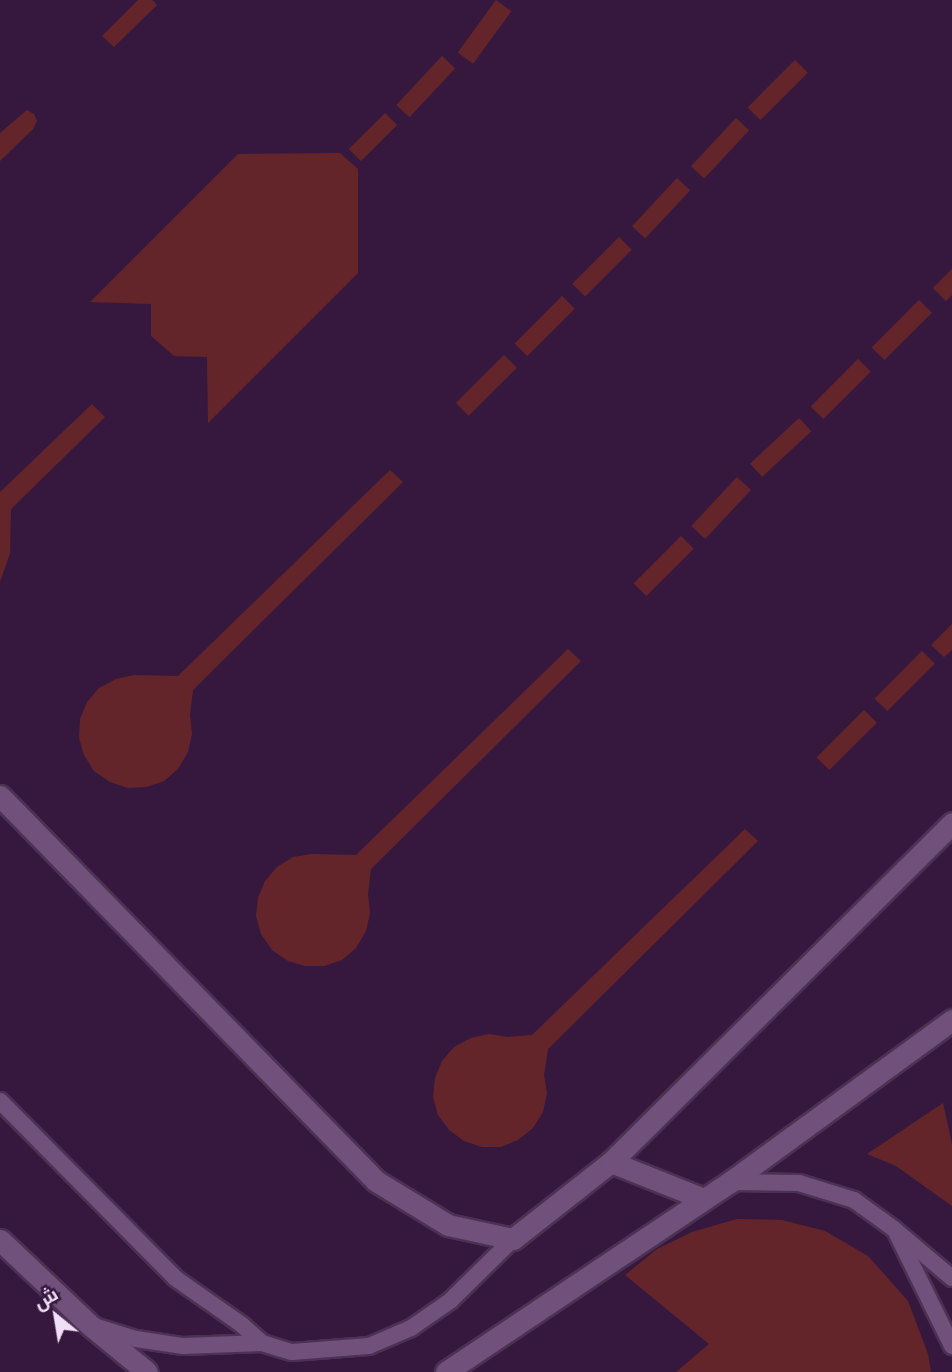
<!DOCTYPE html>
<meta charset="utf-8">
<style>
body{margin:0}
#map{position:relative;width:952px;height:1372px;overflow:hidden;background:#36183f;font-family:Ubuntu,Cairo,sans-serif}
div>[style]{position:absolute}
.green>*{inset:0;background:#64252a;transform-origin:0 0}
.roads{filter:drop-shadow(2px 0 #4c3252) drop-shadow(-2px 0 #4c3252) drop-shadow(0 2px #4c3252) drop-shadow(0 -2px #4c3252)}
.service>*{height:16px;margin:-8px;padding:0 8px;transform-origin:8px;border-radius:8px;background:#71507b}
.minor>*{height:21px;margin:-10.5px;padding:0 10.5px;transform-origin:10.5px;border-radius:10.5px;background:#71507b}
span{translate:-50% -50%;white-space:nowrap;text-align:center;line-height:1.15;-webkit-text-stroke:5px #36183f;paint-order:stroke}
.north{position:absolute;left:21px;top:1281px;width:70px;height:70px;-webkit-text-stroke:5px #36183f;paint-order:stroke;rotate:330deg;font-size:19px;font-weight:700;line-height:28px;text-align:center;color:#f1def7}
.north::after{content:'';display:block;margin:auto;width:24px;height:32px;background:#f1def7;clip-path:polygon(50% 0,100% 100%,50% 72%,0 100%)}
</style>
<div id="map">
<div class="green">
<i style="clip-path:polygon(138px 0,152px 0,157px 5px,114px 47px,102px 36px)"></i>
<i style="left:496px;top:0;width:19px;height:65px;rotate:36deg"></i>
<i style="left:442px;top:56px;width:18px;height:67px;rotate:43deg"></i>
<i style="left:795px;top:60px;width:18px;height:67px;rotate:45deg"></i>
<i style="clip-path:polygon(27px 110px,34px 114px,37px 121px,33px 129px,0 161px,0 133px)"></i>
<i style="left:385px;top:113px;width:17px;height:51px;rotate:45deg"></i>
<i style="left:736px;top:118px;width:18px;height:66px;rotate:43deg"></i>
<i style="clip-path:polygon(340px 153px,358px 169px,358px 273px,208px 423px,207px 357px,174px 356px,151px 336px,151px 304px,90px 302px,238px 154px)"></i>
<i style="left:677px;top:178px;width:18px;height:66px;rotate:43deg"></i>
<i style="left:619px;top:237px;width:18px;height:66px;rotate:45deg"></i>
<i style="clip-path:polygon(952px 269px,952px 295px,946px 301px,933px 288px)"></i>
<i style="left:562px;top:296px;width:18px;height:67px;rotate:45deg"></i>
<i style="left:919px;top:300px;width:18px;height:67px;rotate:45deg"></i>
<i style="left:504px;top:355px;width:18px;height:68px;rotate:45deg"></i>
<i style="left:858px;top:359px;width:18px;height:67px;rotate:45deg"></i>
<i style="clip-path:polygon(92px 404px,105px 417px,11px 509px,10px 553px,0 582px,0 492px)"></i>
<i style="left:799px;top:418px;width:18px;height:67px;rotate:47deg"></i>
<i style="clip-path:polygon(390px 470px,403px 482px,193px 690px,190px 715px,192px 734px,188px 752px,178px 769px,164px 781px,146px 787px,128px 788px,110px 782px,94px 771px,84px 755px,79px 738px,80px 719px,87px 702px,99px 688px,116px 679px,134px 675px,178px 676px)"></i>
<i style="left:737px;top:477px;width:19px;height:67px;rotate:43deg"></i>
<i style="left:681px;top:536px;width:18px;height:67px;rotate:45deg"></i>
<i style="clip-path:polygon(952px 624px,952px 650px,944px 657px,931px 645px)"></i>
<i style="clip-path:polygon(568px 649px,581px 661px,371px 869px,368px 894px,370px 913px,366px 931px,356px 948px,342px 960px,324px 966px,305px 966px,288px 961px,272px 950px,261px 934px,256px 916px,258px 898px,265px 881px,277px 867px,293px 857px,312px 854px,356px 855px)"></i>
<i style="left:922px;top:651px;width:18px;height:67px;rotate:45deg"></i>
<i style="left:864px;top:710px;width:18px;height:67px;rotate:45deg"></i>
<i style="clip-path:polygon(745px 829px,758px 841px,548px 1049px,544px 1075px,547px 1093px,543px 1112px,533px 1128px,518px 1140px,501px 1147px,482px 1147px,464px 1141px,449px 1130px,438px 1115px,433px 1097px,435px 1078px,442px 1061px,454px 1047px,471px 1038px,489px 1034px,507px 1037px,532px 1035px)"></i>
<i style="clip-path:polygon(943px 1103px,952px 1144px,952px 1206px,896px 1166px,867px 1154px)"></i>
<i style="clip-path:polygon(737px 1219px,782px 1220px,825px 1231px,868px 1256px,908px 1301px,928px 1354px,931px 1372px,676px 1372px,709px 1344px,625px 1275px,657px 1249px,692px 1232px)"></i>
</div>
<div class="roads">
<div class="service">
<i style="left:0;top:1101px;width:249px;rotate:45.3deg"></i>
<i style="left:175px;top:1278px;width:82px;rotate:35deg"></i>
<i style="left:242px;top:1325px;width:27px;rotate:42deg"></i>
<i style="left:262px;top:1343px;width:31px;rotate:17deg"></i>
<i style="left:292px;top:1352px;width:77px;rotate:-4.5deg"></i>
<i style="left:369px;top:1346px;width:46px;rotate:-23.2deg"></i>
<i style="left:411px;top:1328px;width:47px;rotate:-34.7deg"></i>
<i style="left:450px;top:1301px;width:88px;rotate:-44.5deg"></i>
<i style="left:730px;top:1182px;width:69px;rotate:0.8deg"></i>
<i style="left:799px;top:1183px;width:58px;rotate:17.2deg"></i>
<i style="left:854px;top:1200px;width:49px;rotate:35.9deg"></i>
<i style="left:894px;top:1229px;width:76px;rotate:40.2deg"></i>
<i style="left:897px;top:1234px;width:125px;rotate:63.8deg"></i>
<i style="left:97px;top:1327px;width:41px;rotate:17.1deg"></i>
<i style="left:136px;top:1339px;width:48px;rotate:8.5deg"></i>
<i style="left:183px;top:1346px;width:79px;rotate:-2.2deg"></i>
</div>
<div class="minor">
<i style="left:0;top:796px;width:538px;rotate:45.68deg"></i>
<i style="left:376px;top:1181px;width:84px;rotate:31.4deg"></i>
<i style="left:448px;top:1225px;width:66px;rotate:12.2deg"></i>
<i style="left:513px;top:1239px;width:125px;rotate:-38.2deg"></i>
<i style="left:611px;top:1162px;width:481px;rotate:-44.8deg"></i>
<i style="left:611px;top:1162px;width:100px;rotate:21.7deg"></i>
<i style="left:0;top:1240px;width:125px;rotate:43.4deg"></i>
<i style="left:91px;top:1326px;width:72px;rotate:39.4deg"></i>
<i style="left:446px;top:1372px;width:342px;rotate:-33.8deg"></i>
<i style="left:730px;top:1182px;width:275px;rotate:-36.1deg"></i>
</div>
</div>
<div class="north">ش</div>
</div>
